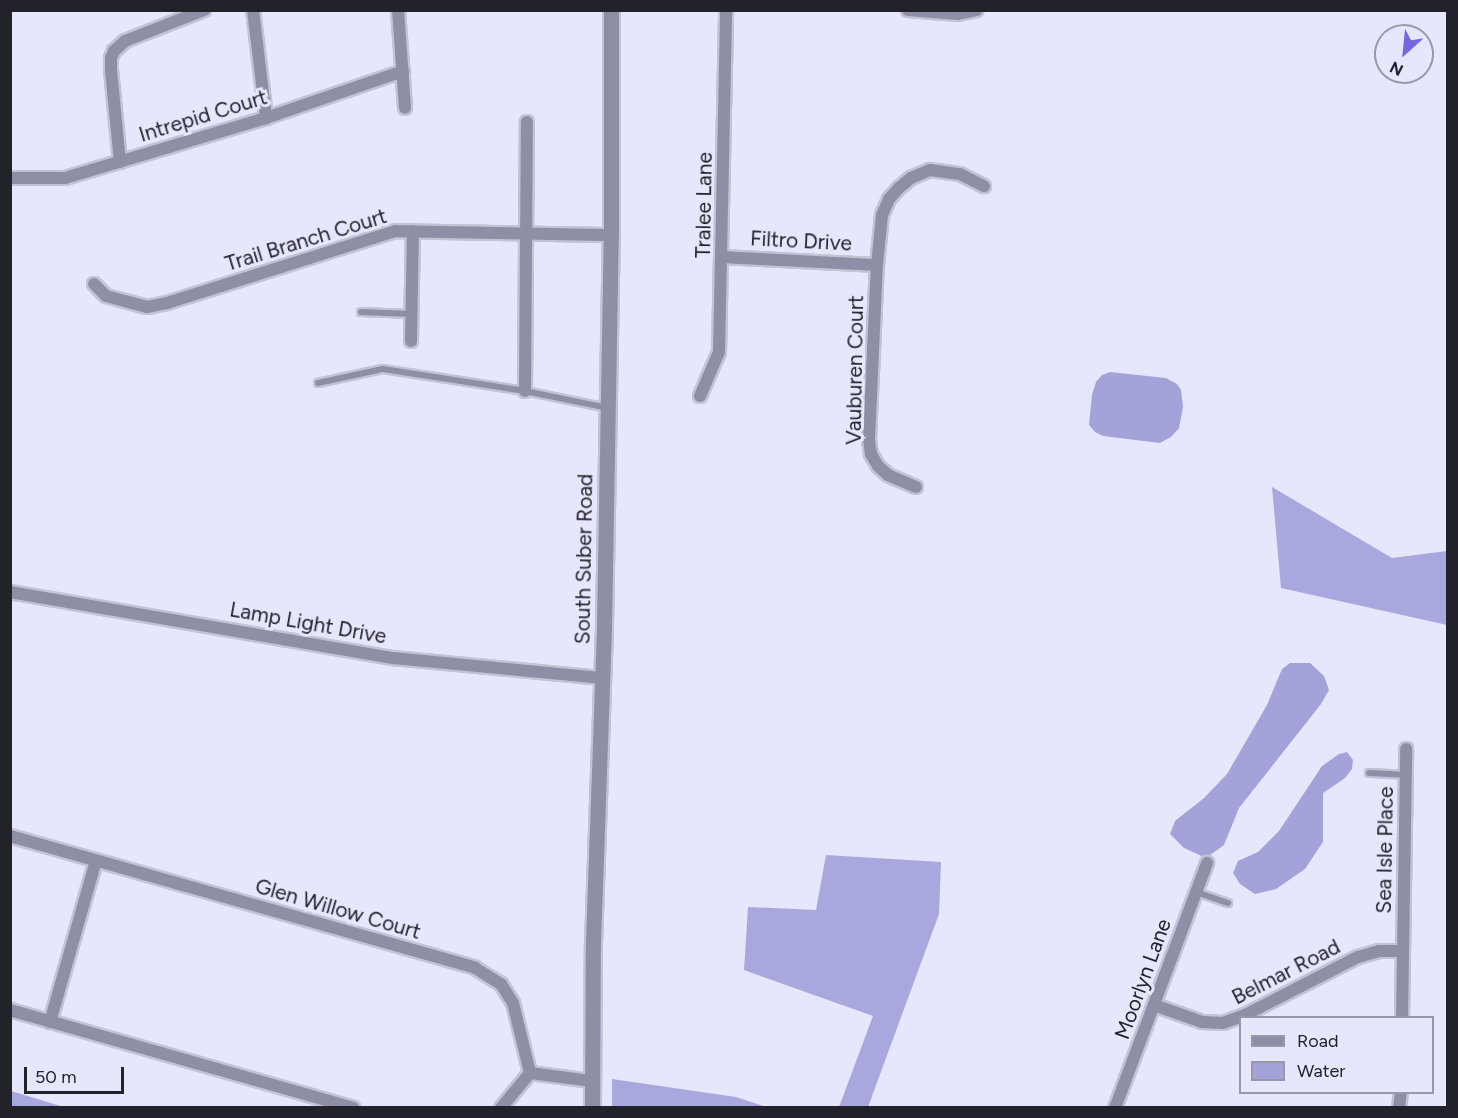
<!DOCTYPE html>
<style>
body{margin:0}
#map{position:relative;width:1458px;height:1118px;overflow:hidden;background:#e6e6fc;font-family:Figtree,sans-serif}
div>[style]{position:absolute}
.forest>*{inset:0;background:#a8a8de}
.water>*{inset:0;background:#a3a3d9}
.roads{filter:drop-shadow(2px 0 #c3c3d6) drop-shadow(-2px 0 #c3c3d6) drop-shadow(0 2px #c3c3d6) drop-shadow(0 -2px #c3c3d6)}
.service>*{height:6px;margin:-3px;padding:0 3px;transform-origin:3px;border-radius:3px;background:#8e8fa7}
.minor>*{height:12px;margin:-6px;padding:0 6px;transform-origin:6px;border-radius:6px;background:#8e8fa7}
.tertiary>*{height:15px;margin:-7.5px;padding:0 7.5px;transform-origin:7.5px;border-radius:7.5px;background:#8e8fa7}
span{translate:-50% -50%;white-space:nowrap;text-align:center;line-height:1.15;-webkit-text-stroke:6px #e6e6fc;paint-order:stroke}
.street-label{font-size:21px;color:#22232a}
.frame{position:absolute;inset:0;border:12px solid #22232a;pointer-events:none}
.legend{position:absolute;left:1239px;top:1016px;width:195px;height:78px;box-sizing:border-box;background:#e6e6fc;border:2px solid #9898a8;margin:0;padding:8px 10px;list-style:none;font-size:18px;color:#22232a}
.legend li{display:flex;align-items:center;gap:12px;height:30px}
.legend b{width:30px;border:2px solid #9898a8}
.north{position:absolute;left:1374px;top:24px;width:60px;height:60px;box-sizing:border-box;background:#e6e6fc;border:2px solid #9898a8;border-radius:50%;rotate:207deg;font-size:16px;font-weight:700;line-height:24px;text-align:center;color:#22232a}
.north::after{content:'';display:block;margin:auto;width:21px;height:27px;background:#7467e2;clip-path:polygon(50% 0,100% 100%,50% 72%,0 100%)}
.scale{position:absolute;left:24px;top:1067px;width:100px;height:27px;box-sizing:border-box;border:3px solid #22232a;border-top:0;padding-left:8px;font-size:18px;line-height:21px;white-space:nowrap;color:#22232a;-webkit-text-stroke:4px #e6e6fc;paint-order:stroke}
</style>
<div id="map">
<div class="forest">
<i style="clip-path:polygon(1272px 487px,1392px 558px,1447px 551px,1447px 625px,1281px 588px)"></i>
<i style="clip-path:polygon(826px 855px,941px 862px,939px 914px,868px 1107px,839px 1107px,873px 1016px,744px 970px,748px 907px,816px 910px)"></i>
<i style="clip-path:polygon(612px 1079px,736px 1097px,766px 1107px,612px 1107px)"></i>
<i style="clip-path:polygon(11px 1091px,64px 1107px,11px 1107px)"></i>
</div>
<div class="water">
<i style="clip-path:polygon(1110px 372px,1166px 378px,1177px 384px,1181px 390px,1183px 407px,1179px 428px,1171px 437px,1160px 443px,1103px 436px,1095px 432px,1089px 425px,1092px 395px,1096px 382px,1102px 375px)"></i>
<i style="clip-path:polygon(1290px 663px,1310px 663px,1324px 676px,1329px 690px,1321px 704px,1239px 808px,1224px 845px,1206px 858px,1184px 848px,1170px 834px,1175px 821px,1204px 798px,1227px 774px,1267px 705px,1282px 669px)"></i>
<i style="clip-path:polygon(1347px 752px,1353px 760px,1352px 769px,1345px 778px,1323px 793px,1323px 842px,1305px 869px,1276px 889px,1255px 894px,1240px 884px,1233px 873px,1238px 861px,1258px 852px,1279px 831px,1322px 766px,1339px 754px)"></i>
</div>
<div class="roads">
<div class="service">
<i style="left:361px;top:312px;width:50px;rotate:2.3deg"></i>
<i style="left:318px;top:383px;width:66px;rotate:-12.2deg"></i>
<i style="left:383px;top:369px;width:144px;rotate:8.8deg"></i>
<i style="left:525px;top:391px;width:85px;rotate:11.6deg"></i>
<i style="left:1369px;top:773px;width:36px;rotate:3deg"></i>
<i style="left:1196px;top:892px;width:34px;rotate:19deg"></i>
</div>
<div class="minor">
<i style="left:253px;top:10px;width:109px;rotate:83.1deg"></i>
<i style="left:398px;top:10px;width:98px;rotate:85.9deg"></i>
<i style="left:908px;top:10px;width:50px;rotate:4.6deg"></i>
<i style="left:958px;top:14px;width:19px;rotate:-12deg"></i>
<i style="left:120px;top:162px;width:91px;rotate:-95.6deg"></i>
<i style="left:111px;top:71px;width:13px;rotate:-90deg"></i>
<i style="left:111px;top:58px;width:8px;rotate:-67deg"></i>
<i style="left:114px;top:51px;width:15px;rotate:-42deg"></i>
<i style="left:125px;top:41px;width:85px;rotate:-21.4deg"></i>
<i style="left:10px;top:178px;width:55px"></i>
<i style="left:65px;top:178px;width:210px;rotate:-16.6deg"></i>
<i style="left:266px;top:118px;width:145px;rotate:-18.9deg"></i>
<i style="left:723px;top:257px;width:154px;rotate:3deg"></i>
<i style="left:94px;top:284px;width:17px;rotate:45deg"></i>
<i style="left:106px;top:296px;width:42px;rotate:15deg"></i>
<i style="left:147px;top:307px;width:20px;rotate:-11deg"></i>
<i style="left:167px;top:303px;width:239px;rotate:-17.5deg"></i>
<i style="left:395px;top:231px;width:216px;rotate:1.1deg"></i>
<i style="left:411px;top:341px;width:110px;rotate:-89deg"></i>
<i style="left:525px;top:391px;width:269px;rotate:-89.6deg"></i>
<i style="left:700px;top:396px;width:48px;rotate:-66.6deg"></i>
<i style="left:719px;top:352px;width:342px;rotate:-88.8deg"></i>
<i style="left:916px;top:487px;width:30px;rotate:-157deg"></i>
<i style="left:888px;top:475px;width:13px;rotate:-138deg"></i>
<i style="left:878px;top:466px;width:14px;rotate:-120deg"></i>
<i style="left:871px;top:454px;width:15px;rotate:-98deg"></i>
<i style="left:869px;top:439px;width:174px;rotate:-87.4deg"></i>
<i style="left:877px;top:265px;width:50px;rotate:-84.3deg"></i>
<i style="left:882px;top:215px;width:17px;rotate:-66deg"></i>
<i style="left:889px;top:199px;width:15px;rotate:-48deg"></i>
<i style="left:899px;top:188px;width:16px;rotate:-40deg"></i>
<i style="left:911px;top:178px;width:21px;rotate:-23deg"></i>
<i style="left:930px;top:170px;width:30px;rotate:8deg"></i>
<i style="left:960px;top:174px;width:27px;rotate:27deg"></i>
<i style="left:10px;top:592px;width:390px;rotate:9.8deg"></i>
<i style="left:394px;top:658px;width:209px;rotate:5.5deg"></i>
<i style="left:10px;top:836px;width:483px;rotate:15.8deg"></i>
<i style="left:475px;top:968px;width:31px;rotate:32deg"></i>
<i style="left:501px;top:984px;width:22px;rotate:58deg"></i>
<i style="left:513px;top:1003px;width:72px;rotate:76.3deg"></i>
<i style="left:530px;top:1073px;width:63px;rotate:7.4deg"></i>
<i style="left:1154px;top:1005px;width:51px;rotate:19.5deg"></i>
<i style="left:1202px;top:1022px;width:21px;rotate:3deg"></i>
<i style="left:1223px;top:1023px;width:23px;rotate:-20deg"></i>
<i style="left:1245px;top:1015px;width:127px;rotate:-27.2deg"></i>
<i style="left:1358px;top:957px;width:22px;rotate:-16deg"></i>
<i style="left:1379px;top:951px;width:24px"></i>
<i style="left:10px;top:1010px;width:357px;rotate:15.9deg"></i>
<i style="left:1402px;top:1018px;width:269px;rotate:-89.1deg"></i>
<i style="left:50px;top:1022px;width:167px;rotate:-74.1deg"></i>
<i style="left:501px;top:1108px;width:45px;rotate:-50.4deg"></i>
<i style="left:1115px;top:1108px;width:262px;rotate:-69.4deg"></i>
<i style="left:1399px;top:1108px;width:16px;rotate:-83deg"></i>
</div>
<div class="tertiary">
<i style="left:592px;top:1108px;width:165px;rotate:-89.7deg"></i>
<i style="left:593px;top:943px;width:318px;rotate:-88deg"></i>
<i style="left:604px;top:625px;width:390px;rotate:-89deg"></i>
<i style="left:611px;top:235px;width:225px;rotate:-90deg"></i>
</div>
</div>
<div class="street-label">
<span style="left:203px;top:116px;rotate:-17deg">Intrepid Court</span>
<span style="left:704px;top:205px;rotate:-89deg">Tralee Lane</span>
<span style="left:306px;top:240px;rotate:-17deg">Trail Branch Court</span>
<span style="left:801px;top:241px;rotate:3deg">Filtro Drive</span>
<span style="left:855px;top:370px;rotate:-89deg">Vauburen Court</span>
<span style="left:584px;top:559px;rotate:-89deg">South Suber Road</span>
<span style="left:308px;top:623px;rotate:10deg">Lamp Light Drive</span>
<span style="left:1385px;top:850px;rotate:-89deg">Sea Isle Place</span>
<span style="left:338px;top:909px;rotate:16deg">Glen Willow Court</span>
<span style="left:1286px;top:972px;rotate:-27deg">Belmar Road</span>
<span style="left:1143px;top:979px;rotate:-70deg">Moorlyn Lane</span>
</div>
<div class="frame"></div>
<ul class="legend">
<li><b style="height:8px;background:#8e8fa7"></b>Road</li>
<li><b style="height:16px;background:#a3a3d9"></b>Water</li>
</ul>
<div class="north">N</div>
<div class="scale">50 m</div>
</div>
